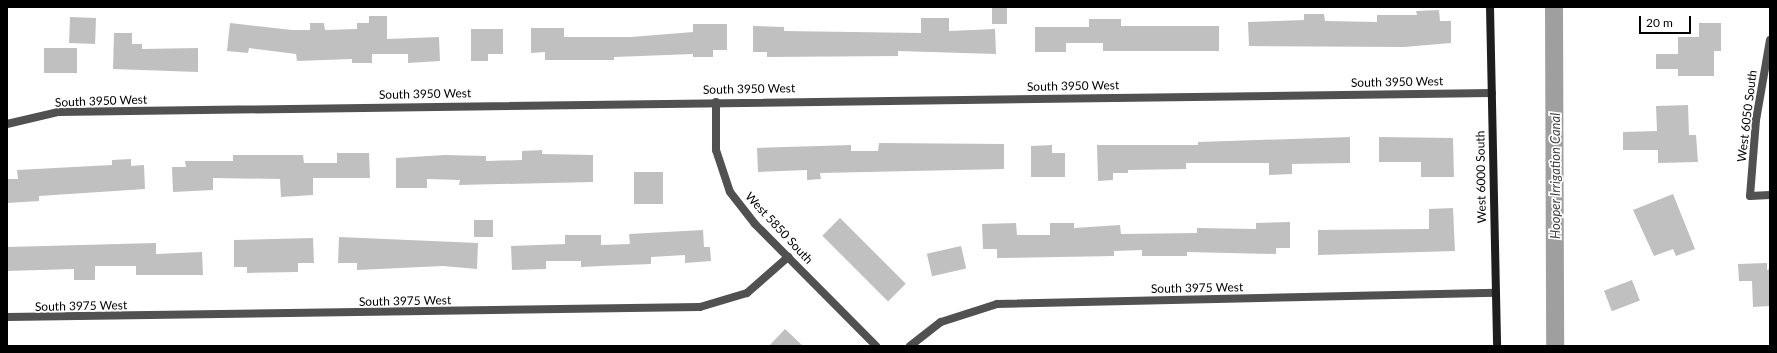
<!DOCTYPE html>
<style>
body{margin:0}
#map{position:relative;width:1777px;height:353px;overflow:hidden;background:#fff;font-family:Lato,sans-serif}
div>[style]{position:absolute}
.canal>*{height:18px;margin:-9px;padding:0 9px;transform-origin:9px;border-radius:9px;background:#9f9f9f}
.building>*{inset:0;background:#c0c0c0;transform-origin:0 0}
.street>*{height:8px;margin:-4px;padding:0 4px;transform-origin:4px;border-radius:4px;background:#515151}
.secondary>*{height:8px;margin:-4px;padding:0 4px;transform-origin:4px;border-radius:4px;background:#1e1e1e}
span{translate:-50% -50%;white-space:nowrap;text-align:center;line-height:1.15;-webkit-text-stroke:3.5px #fff;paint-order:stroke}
.street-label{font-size:12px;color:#000}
.water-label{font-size:13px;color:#404040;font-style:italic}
.frame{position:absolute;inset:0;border:8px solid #000;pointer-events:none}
.scale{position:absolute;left:1639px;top:16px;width:52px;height:18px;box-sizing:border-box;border:2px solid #000;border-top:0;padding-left:5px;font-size:12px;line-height:14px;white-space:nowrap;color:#000;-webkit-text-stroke:3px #fff;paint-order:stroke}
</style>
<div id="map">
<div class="canal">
<i style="left:1554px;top:7px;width:339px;rotate:89.8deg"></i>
</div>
<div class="building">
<i style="left:992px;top:7px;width:15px;height:17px"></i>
<i style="clip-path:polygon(1439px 10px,1440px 21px,1451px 21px,1451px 43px,1404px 47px,1249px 46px,1248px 22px,1304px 20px,1304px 14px,1324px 14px,1325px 21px,1377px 22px,1377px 15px,1417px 15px,1416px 11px)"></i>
<i style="clip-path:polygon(369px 16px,387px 16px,387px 39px,439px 37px,440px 61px,408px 63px,408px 54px,372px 54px,372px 63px,352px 63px,352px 59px,297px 61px,296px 54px,249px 48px,248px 53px,227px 51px,230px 23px,292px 30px,310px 30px,310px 23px,324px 23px,325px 30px,357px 29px,357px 23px,369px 23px)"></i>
<i style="left:70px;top:17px;width:26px;height:26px;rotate:2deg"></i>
<i style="clip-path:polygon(921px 18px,949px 18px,949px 31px,995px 29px,996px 54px,898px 51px,898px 56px,767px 57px,767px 52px,753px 52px,753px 26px,784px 27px,784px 31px,921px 33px)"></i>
<i style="clip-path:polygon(1089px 19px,1121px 19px,1121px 26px,1219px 26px,1219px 51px,1103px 51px,1103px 43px,1066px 43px,1066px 52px,1035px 52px,1035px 27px,1089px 27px)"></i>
<i style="clip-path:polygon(1699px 23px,1721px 23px,1721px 51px,1714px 51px,1714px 76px,1678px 76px,1678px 69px,1656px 69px,1656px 54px,1678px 54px,1678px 37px,1699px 37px)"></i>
<i style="clip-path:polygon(693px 24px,727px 24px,727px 50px,713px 50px,713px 57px,693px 57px,693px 54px,614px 57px,614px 60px,545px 60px,545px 52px,531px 53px,531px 28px,564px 28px,564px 37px,631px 37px,693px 32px)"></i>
<i style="clip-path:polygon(471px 29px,503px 29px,503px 54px,488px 54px,488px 61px,471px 61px)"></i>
<i style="clip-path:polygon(114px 33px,132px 33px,132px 44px,142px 44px,142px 49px,198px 48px,198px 72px,113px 69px)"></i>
<i style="left:44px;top:48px;width:33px;height:25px"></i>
<i style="clip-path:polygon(1688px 105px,1689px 135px,1696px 135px,1698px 162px,1658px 163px,1658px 150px,1623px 150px,1623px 132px,1657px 131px,1656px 106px)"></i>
<i style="clip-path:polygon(1350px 137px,1350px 163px,1292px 164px,1292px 174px,1269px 175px,1269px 163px,1186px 163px,1186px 169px,1128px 170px,1128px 173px,1113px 173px,1113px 180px,1098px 181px,1097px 145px,1198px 145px,1198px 142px)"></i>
<i style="clip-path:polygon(1379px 137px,1453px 138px,1454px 177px,1421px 177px,1421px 162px,1379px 162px)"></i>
<i style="clip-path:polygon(879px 143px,1004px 144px,1004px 169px,820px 173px,821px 179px,807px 180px,807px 170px,758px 172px,757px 148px,851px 145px,851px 151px,878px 151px)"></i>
<i style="clip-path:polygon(1052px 145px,1052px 153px,1065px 153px,1065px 177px,1031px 177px,1031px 146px)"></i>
<i style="clip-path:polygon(542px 150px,542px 154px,593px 155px,593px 182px,459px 185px,460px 180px,427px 179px,427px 188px,396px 188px,396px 158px,445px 155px,486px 156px,486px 161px,522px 160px,522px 151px)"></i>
<i style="clip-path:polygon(337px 153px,369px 153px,370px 178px,313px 178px,313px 195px,281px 197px,280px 179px,213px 178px,213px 190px,173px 192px,172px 167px,186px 167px,185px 161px,233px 161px,233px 155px,303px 155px,304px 163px,337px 163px)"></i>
<i style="clip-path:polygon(131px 159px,131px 166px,144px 165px,145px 189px,39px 196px,39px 201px,7px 203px,7px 179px,18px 179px,17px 170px,112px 165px,112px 160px)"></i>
<i style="left:663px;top:172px;width:32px;height:29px;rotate:90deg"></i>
<i style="clip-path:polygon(1673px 194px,1695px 249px,1676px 256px,1673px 249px,1654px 256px,1633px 210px)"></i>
<i style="clip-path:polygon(1453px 208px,1455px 251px,1318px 255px,1318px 230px,1429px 229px,1429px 209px)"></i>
<i style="left:840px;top:218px;width:93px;height:25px;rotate:45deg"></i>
<i style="left:474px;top:220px;width:19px;height:17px"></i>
<i style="clip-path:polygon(1290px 222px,1290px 248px,1276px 248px,1276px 254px,1187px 252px,1187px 256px,1142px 256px,1142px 250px,1114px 251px,1114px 256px,997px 258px,997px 249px,983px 249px,982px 224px,1016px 223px,1017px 235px,1050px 235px,1050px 223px,1074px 223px,1074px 228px,1120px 225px,1121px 234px,1197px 233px,1197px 228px,1256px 229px,1256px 223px)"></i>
<i style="clip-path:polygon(703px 230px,704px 247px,710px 247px,711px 261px,685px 263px,685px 255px,651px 257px,651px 264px,601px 266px,581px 267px,581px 261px,546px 261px,546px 269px,512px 270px,511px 246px,565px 244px,565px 235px,601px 235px,601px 245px,630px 244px,629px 234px)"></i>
<i style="clip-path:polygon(339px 237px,478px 243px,477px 269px,443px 266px,357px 270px,357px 263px,338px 263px)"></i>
<i style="clip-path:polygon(313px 238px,314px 263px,298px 263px,298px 272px,247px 273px,247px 267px,234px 267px,234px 240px)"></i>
<i style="clip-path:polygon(156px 243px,156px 254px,202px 252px,203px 275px,136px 275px,136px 266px,95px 266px,95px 280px,74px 280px,74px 269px,7px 271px,7px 247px)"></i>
<i style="left:961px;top:246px;width:23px;height:35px;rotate:77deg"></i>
<i style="clip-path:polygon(1767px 263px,1767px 270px,1770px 269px,1770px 306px,1753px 307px,1752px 281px,1739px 281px,1738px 264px)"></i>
<i style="left:1632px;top:280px;width:22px;height:30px;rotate:69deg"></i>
<i style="clip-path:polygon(785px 329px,803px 346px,769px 346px)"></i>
</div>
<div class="street">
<i style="left:1770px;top:40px;width:81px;rotate:99.9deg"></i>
<i style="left:1756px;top:120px;width:76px;rotate:94.5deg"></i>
<i style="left:1750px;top:196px;width:20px;rotate:-3deg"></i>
<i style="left:716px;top:102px;width:48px;rotate:90deg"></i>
<i style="left:716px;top:150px;width:44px;rotate:71.6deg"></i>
<i style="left:730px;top:192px;width:41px;rotate:52deg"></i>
<i style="left:755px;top:224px;width:172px;rotate:45.2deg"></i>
<i style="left:7px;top:124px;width:52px;rotate:-13.2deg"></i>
<i style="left:58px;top:112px;width:1434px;rotate:-0.76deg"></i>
<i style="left:7px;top:317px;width:693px;rotate:-0.83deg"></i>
<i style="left:700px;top:307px;width:49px;rotate:-16.6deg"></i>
<i style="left:747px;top:293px;width:55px;rotate:-41.3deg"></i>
<i style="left:910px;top:346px;width:39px;rotate:-38deg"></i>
<i style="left:941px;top:322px;width:59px;rotate:-17.8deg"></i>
<i style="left:997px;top:304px;width:499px;rotate:-1.3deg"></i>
</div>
<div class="secondary">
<i style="left:1490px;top:7px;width:339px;rotate:88.8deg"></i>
</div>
<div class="street-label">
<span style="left:1397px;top:82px;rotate:-1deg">South 3950 West</span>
<span style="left:1073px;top:86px;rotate:-1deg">South 3950 West</span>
<span style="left:749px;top:89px;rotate:-1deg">South 3950 West</span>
<span style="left:425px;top:94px;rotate:-1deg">South 3950 West</span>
<span style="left:101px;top:101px;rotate:-2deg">South 3950 West</span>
<span style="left:1747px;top:116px;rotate:-83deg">West 6050 South</span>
<span style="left:1481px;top:177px;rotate:-91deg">West 6000 South</span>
<span style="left:779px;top:228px;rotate:47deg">West 5850 South</span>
<span style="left:1197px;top:288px;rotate:-1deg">South 3975 West</span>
<span style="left:405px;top:301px;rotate:-1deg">South 3975 West</span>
<span style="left:81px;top:306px;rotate:-1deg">South 3975 West</span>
</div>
<div class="water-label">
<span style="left:1555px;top:176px;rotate:-90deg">Hooper Irrigation Canal</span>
</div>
<div class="frame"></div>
<div class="scale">20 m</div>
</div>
